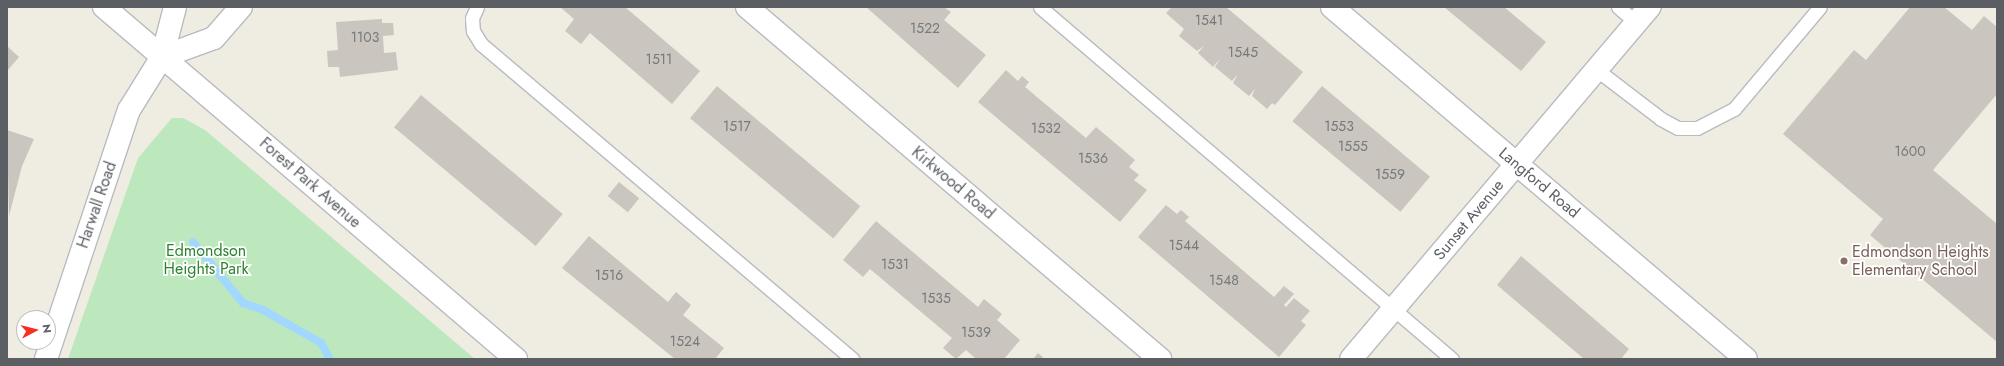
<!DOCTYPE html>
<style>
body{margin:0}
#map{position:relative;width:2004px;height:366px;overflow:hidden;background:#efece2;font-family:Jost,sans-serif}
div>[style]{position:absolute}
.green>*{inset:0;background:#bde8bd}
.stream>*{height:8px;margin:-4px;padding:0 4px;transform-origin:4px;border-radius:4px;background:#a2d8ff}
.building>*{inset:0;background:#cac6bf;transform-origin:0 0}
.roads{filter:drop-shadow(1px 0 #b8bbc0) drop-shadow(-1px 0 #b8bbc0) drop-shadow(0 1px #b8bbc0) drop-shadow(0 -1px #b8bbc0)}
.service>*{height:13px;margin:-6.5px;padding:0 6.5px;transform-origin:6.5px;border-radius:6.5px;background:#fff}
.minor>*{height:22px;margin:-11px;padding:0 11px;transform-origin:11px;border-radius:11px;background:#fff}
.tertiary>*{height:22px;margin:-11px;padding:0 11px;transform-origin:11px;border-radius:11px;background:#fff}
.dots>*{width:11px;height:11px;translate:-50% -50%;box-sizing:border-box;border:2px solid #fff;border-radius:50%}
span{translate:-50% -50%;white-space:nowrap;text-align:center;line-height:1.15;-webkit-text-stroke:3.5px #fff;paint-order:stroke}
.number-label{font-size:14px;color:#77797b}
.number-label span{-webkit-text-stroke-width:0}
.street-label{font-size:16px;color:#5b5f64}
.park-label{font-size:16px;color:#2d8230}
.education-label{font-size:16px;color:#785e54}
.left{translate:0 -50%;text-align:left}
.frame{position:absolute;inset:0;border:8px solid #5b5f64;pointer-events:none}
.north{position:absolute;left:16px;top:310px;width:40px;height:40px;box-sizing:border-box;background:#fff;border:1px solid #bdbfc1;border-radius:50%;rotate:83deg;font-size:11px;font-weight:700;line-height:16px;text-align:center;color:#5b5f64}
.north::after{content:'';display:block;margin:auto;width:14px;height:18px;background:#f62d21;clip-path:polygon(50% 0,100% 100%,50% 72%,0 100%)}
</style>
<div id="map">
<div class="green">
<i style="clip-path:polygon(172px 118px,183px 118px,205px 130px,475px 359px,68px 359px,138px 158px)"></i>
</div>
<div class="stream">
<i style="left:193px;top:242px;width:79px;rotate:50.7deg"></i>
<i style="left:243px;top:303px;width:21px;rotate:19deg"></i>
<i style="left:263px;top:310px;width:67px;rotate:29.6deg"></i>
<i style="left:321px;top:343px;width:18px;rotate:61deg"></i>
</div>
<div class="building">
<i style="clip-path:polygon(560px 7px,625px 7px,700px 71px,672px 104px,590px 33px,581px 44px,565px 31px,574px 19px)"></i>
<i style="clip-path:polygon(866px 7px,944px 7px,951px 12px,944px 20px,986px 55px,958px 88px)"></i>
<i style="clip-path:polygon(1172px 7px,1226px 7px,1303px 72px,1275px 105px,1272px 103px,1267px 109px,1252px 96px,1255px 89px,1249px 96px,1233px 83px,1238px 74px,1232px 81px,1215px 67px,1220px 59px,1213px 67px,1198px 53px,1204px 46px,1197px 51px,1179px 36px,1184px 29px,1166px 13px)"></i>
<i style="clip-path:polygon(1444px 7px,1504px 7px,1546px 42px,1521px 71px)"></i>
<i style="clip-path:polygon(1910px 7px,1944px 7px,1972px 30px,1984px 16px,1997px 27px,1997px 94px,1933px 170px,1997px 224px,1997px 342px,1870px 235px,1883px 219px,1783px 134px,1854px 50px,1866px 60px)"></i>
<i style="clip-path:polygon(382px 19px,382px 23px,393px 23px,394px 35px,383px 36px,384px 53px,396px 52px,398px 70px,340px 77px,339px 67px,328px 67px,327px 51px,338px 50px,336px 22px)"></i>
<i style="clip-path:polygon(7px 46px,19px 57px,7px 71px)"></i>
<i style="clip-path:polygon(1006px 70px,1018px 81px,1022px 76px,1029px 82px,1025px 87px,1086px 138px,1096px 127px,1135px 160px,1129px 167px,1139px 175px,1134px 180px,1147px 190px,1120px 222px,978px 102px)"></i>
<i style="left:717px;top:86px;width:187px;height:42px;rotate:40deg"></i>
<i style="left:1322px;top:86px;width:141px;height:46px;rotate:40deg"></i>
<i style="left:421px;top:95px;width:185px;height:42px;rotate:40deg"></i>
<i style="clip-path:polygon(7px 130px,34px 139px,22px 166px,9px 216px)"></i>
<i style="left:619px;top:182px;width:26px;height:18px;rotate:39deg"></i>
<i style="clip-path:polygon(1166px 205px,1177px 214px,1181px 210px,1189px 217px,1185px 221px,1274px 297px,1284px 286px,1294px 294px,1284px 305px,1286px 307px,1294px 298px,1310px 311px,1301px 321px,1306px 325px,1279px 357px,1138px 237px)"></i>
<i style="clip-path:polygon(876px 221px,978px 307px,984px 299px,1002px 314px,997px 320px,1020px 340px,1004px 359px,976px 359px,966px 350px,956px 359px,943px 348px,952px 338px,870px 269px,863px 277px,843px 260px)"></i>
<i style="clip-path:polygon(589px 236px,668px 302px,676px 292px,691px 305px,683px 315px,724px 348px,715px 359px,675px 359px,562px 268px)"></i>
<i style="clip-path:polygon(1521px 256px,1629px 349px,1621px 359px,1584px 359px,1497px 285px)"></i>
<i style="clip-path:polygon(1038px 353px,1045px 359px,1033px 359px)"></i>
</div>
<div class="roads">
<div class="service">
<i style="left:477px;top:7px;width:12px;rotate:114deg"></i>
<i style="left:472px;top:18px;width:13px;rotate:86deg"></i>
<i style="left:473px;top:31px;width:15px;rotate:58deg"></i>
<i style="left:481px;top:44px;width:487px;rotate:40.3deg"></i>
<i style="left:1040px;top:7px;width:542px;rotate:40.51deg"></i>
<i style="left:1618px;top:7px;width:25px;rotate:40deg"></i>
<i style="left:1597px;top:70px;width:81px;rotate:37.4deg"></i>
<i style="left:1661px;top:119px;width:19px;rotate:28deg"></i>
<i style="left:1678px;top:128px;width:19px"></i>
<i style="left:1697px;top:128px;width:42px;rotate:-27.2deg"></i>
<i style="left:1734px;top:109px;width:133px;rotate:-49.9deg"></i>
</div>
<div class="minor">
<i style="left:747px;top:7px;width:543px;rotate:40.44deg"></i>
<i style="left:1332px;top:7px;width:543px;rotate:40.37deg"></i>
<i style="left:162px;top:57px;width:55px;rotate:-20.1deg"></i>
<i style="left:214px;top:38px;width:41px;rotate:-48.9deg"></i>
<i style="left:46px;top:359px;width:262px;rotate:-71.6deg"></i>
<i style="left:129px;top:110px;width:62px;rotate:-58.1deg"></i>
<i style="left:162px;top:57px;width:52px;rotate:-75.4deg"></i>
<i style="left:1351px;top:359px;width:462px;rotate:-49.7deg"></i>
</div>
<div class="tertiary">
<i style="left:104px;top:7px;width:542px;rotate:40.51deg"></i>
</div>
</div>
<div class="dots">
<i style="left:1844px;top:261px;background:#8d6e63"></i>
</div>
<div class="number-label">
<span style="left:1209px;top:20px">1541</span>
<span style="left:925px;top:28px">1522</span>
<span style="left:365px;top:37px">1103</span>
<span style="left:1243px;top:52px">1545</span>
<span style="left:659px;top:59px">1511</span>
<span style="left:737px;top:126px">1517</span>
<span style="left:1339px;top:126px">1553</span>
<span style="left:1046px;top:128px">1532</span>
<span style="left:1353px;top:146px">1555</span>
<span style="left:1910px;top:151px">1600</span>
<span style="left:1093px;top:158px">1536</span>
<span style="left:1390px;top:174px">1559</span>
<span style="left:1184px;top:245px">1544</span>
<span style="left:895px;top:264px">1531</span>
<span style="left:609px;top:275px">1516</span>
<span style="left:1224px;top:280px">1548</span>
<span style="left:936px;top:298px">1535</span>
<span style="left:976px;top:332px">1539</span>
<span style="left:685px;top:341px">1524</span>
</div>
<div class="street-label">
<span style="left:310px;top:183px;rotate:41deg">Forest Park Avenue</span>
<span style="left:953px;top:183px;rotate:40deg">Kirkwood Road</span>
<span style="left:1539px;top:183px;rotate:40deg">Langford Road</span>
<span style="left:97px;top:205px;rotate:-71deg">Harwall Road</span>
<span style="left:1469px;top:220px;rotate:-50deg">Sunset Avenue</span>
</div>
<div class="park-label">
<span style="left:206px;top:260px">Edmondson<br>Heights Park</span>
</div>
<div class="education-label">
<span class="left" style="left:1852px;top:261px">Edmondson Heights<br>Elementary School</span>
</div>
<div class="frame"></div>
<div class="north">N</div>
</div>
